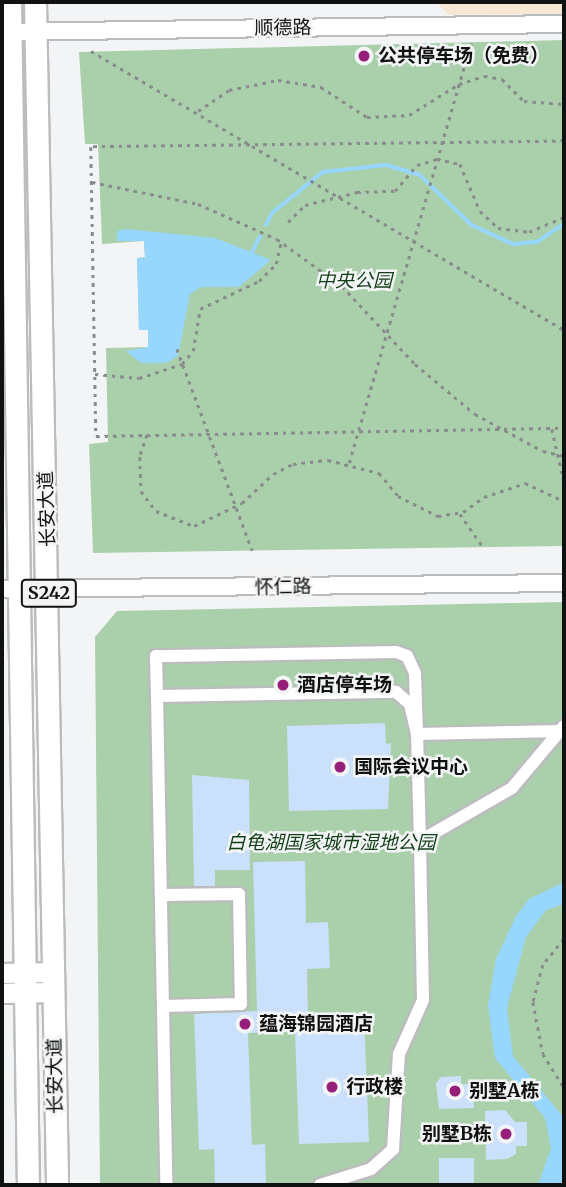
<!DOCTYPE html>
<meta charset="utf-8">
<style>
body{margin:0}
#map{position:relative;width:566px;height:1187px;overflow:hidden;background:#f3f4f5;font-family:Merriweather,"Noto Sans SC",serif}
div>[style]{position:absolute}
.commercial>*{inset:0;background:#f6e8d4}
.green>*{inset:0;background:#aad0ab}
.water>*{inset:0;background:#97d6fd}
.stream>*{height:3.5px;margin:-1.75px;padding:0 1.75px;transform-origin:1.75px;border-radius:1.75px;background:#97d6fd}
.building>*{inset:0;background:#cbe0fa;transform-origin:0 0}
.path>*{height:2.5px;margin-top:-1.25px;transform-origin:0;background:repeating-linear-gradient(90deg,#8a8b8c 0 3.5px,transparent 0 8.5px)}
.roads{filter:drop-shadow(2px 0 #bbbcbd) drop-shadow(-2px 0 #bbbcbd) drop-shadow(0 2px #bbbcbd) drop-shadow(0 -2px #bbbcbd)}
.minor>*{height:12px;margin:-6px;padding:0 6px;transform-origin:6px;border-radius:6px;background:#fff}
.tertiary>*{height:16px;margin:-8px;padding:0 8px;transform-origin:8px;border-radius:8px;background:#fff}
.secondary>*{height:19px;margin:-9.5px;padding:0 9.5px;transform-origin:9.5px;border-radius:9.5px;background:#fff}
.primary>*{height:21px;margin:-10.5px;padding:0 10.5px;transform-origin:10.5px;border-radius:10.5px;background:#fff}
.dots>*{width:19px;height:19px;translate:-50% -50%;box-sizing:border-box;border:4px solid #f3f4f5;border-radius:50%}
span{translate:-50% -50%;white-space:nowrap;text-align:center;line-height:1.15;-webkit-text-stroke:5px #f3f4f5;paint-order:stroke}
.shield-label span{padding:2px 5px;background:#f3f4f5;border:2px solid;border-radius:5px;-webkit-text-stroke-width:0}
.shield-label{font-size:18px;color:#101111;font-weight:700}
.street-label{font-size:19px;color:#101111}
.poi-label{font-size:19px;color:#101111;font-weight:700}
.left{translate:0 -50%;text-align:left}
.right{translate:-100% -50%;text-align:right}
.park-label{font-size:19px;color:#133f18;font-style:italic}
.frame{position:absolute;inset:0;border:4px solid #101111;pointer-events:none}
</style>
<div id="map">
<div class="commercial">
<i style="clip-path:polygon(437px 2px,564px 2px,564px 14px,448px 15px)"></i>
</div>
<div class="green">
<i style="clip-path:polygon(564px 40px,564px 546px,93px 553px,89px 444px,108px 442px,106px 348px,148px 347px,148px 330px,139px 330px,137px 258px,145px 257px,144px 241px,102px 244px,98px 144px,85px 144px,79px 52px)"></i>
<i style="clip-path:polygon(564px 602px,564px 1185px,100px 1185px,95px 637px,117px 611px)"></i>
</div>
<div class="water">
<i style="clip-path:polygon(125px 229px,215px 238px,271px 260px,239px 287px,201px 287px,190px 294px,178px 356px,166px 363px,141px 363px,126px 351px,148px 347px,148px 330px,139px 330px,137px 258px,145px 258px,144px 241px,117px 241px,117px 231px)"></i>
<i style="clip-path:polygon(564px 882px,564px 904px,546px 910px,526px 937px,507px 1008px,513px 1056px,564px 1118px,564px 1185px,538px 1185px,551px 1148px,545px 1118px,495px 1058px,488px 1006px,496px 959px,516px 916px,529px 899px)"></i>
</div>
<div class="stream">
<i style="left:266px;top:225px;width:13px;rotate:-63deg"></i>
<i style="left:272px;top:213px;width:65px;rotate:-38.8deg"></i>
<i style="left:323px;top:172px;width:63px;rotate:-6.3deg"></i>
<i style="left:386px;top:165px;width:35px;rotate:16deg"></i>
<i style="left:420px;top:175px;width:72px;rotate:43.9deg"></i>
<i style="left:472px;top:225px;width:45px;rotate:24.9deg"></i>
<i style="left:513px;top:244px;width:24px;rotate:-5deg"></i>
<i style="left:537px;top:242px;width:32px;rotate:-34deg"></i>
<i style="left:252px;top:252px;width:17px;rotate:-62deg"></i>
</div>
<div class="building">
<i style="clip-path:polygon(385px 723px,386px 744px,391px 743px,388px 809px,289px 811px,287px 726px)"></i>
<i style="clip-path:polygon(192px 775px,249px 780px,250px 870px,215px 870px,215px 886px,194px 886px)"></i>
<i style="clip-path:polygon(305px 861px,306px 923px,328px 922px,330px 968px,307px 969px,308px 1016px,364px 1014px,369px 1142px,299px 1144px,295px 1032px,248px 1033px,252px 1145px,265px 1144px,266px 1184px,215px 1185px,214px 1149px,199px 1150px,194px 1014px,257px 1011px,253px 862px)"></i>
<i style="clip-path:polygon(461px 1076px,461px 1084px,473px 1084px,474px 1108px,439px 1109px,436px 1083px,441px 1077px)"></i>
<i style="clip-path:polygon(505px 1110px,515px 1122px,527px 1122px,527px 1146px,516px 1146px,516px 1154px,507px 1159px,486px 1160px,485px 1111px)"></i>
<i style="left:439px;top:1158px;width:35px;height:25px"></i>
</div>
<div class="path">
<i style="left:91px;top:51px;width:549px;rotate:30.53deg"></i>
<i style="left:198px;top:111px;width:37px;rotate:-34deg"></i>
<i style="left:229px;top:90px;width:50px;rotate:-11.5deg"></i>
<i style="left:278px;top:80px;width:44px;rotate:9.2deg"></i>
<i style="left:321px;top:87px;width:55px;rotate:33.1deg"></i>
<i style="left:367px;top:117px;width:42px;rotate:-2.7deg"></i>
<i style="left:409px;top:115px;width:59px;rotate:-31.8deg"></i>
<i style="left:459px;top:84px;width:26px;rotate:-18deg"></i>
<i style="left:484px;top:76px;width:18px;rotate:9deg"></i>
<i style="left:502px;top:79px;width:31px;rotate:45deg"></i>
<i style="left:524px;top:101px;width:40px;rotate:4.3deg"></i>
<i style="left:564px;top:141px;width:473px;rotate:179.3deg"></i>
<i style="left:91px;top:147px;width:289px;rotate:89deg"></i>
<i style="left:96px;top:436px;width:468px;rotate:-1deg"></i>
<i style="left:92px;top:182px;width:108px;rotate:11.7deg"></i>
<i style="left:198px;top:204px;width:86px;rotate:23.9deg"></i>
<i style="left:277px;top:239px;width:80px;rotate:35.9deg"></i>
<i style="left:342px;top:286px;width:107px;rotate:46.9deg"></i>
<i style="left:415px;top:364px;width:78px;rotate:39.8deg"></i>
<i style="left:475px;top:414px;width:77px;rotate:28.6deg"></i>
<i style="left:543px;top:451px;width:22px;rotate:13deg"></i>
<i style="left:564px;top:195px;width:13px;rotate:90deg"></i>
<i style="left:288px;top:222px;width:24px;rotate:-45deg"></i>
<i style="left:305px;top:205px;width:54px;rotate:-14deg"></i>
<i style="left:357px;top:192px;width:38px;rotate:-2deg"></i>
<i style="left:395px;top:191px;width:34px;rotate:-50deg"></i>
<i style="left:417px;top:165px;width:21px;rotate:-17deg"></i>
<i style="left:437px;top:159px;width:24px;rotate:12deg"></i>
<i style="left:460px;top:164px;width:51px;rotate:66.9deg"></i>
<i style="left:480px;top:211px;width:25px;rotate:43deg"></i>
<i style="left:498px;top:228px;width:31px;rotate:7deg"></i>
<i style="left:529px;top:232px;width:38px;rotate:-23deg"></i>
<i style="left:177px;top:349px;width:215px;rotate:69.5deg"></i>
<i style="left:95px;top:374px;width:44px;rotate:5.2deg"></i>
<i style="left:139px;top:378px;width:45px;rotate:-18deg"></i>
<i style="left:182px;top:364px;width:17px;rotate:-50deg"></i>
<i style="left:193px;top:351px;width:43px;rotate:-80.5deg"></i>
<i style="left:200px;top:309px;width:65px;rotate:-25.4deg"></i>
<i style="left:259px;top:281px;width:24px;rotate:-45deg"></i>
<i style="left:276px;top:264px;width:23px;rotate:-77deg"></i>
<i style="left:552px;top:429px;width:54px;rotate:77.2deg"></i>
<i style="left:147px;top:435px;width:23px;rotate:108deg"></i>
<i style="left:140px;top:457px;width:34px;rotate:88deg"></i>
<i style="left:141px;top:491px;width:25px;rotate:53deg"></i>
<i style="left:156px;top:511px;width:41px;rotate:21.5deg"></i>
<i style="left:194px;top:526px;width:53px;rotate:-25.6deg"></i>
<i style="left:242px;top:503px;width:42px;rotate:-43.1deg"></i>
<i style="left:273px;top:474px;width:22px;rotate:-27deg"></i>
<i style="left:293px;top:464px;width:35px;rotate:-7deg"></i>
<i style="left:328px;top:460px;width:53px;rotate:14.3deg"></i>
<i style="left:379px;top:473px;width:30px;rotate:50deg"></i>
<i style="left:398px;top:496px;width:45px;rotate:26.6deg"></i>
<i style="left:438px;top:516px;width:25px;rotate:-9deg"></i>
<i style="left:463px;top:512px;width:26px;rotate:-36deg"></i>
<i style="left:484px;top:497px;width:43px;rotate:-18.9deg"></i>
<i style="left:525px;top:483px;width:43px;rotate:24.8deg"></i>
<i style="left:349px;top:463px;width:438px;rotate:-73.8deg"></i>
<i style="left:460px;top:514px;width:40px;rotate:55.1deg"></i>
<i style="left:564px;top:939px;width:33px;rotate:129deg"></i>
<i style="left:543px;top:965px;width:38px;rotate:105deg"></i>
<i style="left:533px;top:1002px;width:53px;rotate:79.1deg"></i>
<i style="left:543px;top:1054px;width:40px;rotate:58deg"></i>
</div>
<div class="roads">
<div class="minor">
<i style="left:157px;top:696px;width:489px;rotate:88.9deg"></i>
<i style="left:417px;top:734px;width:144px;rotate:-1.2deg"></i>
<i style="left:420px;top:841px;width:106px;rotate:-29.9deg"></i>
<i style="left:512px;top:788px;width:81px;rotate:-50deg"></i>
<i style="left:162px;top:895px;width:77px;rotate:-0.7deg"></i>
<i style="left:239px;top:894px;width:110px;rotate:89deg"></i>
<i style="left:241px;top:1004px;width:77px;rotate:178.5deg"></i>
<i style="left:320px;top:1185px;width:53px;rotate:-17.4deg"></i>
<i style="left:371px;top:1169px;width:30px;rotate:-42deg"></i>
<i style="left:393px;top:1149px;width:95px;rotate:-86.4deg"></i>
<i style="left:399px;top:1054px;width:59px;rotate:-66deg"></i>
<i style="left:423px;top:1000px;width:159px;rotate:-91.1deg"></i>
<i style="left:420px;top:841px;width:107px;rotate:-91.6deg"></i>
<i style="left:417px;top:734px;width:61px;rotate:-91.9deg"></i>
<i style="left:415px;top:673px;width:19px;rotate:-115deg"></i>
<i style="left:407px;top:656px;width:12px;rotate:-160deg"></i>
<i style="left:396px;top:652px;width:240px;rotate:179deg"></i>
<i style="left:156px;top:656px;width:40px;rotate:88.6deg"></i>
<i style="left:157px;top:696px;width:239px;rotate:-1deg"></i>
<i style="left:396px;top:692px;width:18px;rotate:41deg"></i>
<i style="left:410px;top:704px;width:31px;rotate:77deg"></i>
</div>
<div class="tertiary">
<i style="left:2px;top:32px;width:562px;rotate:-0.82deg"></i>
<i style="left:2px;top:589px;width:562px;rotate:-0.61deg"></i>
</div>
<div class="secondary">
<i style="left:2px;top:973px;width:51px;rotate:-1.1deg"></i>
<i style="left:2px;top:993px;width:51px;rotate:-1.1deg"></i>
</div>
<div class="primary">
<i style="left:10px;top:2px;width:1183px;rotate:89.13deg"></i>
<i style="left:35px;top:2px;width:1183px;rotate:88.93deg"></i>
</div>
</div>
<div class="dots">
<i style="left:364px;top:56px;background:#961f7a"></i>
<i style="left:283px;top:685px;background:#961f7a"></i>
<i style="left:340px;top:767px;background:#961f7a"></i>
<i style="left:245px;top:1024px;background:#961f7a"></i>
<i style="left:332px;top:1087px;background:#961f7a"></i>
<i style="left:455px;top:1091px;background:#961f7a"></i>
<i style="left:506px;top:1134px;background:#961f7a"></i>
</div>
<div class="shield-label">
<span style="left:49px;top:593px">S242</span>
</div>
<div class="street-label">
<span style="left:283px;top:28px;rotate:-1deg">顺德路</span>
<span style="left:47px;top:509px;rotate:-92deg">长安大道</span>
<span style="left:283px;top:587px;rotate:-1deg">怀仁路</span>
<span style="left:55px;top:1076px;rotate:-91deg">长安大道</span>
</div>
<div class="poi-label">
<span class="left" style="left:378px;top:56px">公共停车场（免费）</span>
<span class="left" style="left:297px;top:685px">酒店停车场</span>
<span class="left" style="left:354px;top:767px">国际会议中心</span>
<span class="left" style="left:259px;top:1024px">蕴海锦园酒店</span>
<span class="left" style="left:346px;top:1087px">行政楼</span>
<span class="left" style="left:469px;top:1091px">别墅A栋</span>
<span class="right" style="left:492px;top:1134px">别墅B栋</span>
</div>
<div class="park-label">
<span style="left:354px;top:281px">中央公园</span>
<span style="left:331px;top:843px">白龟湖国家城市湿地公园</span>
</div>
<div class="frame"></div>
</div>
